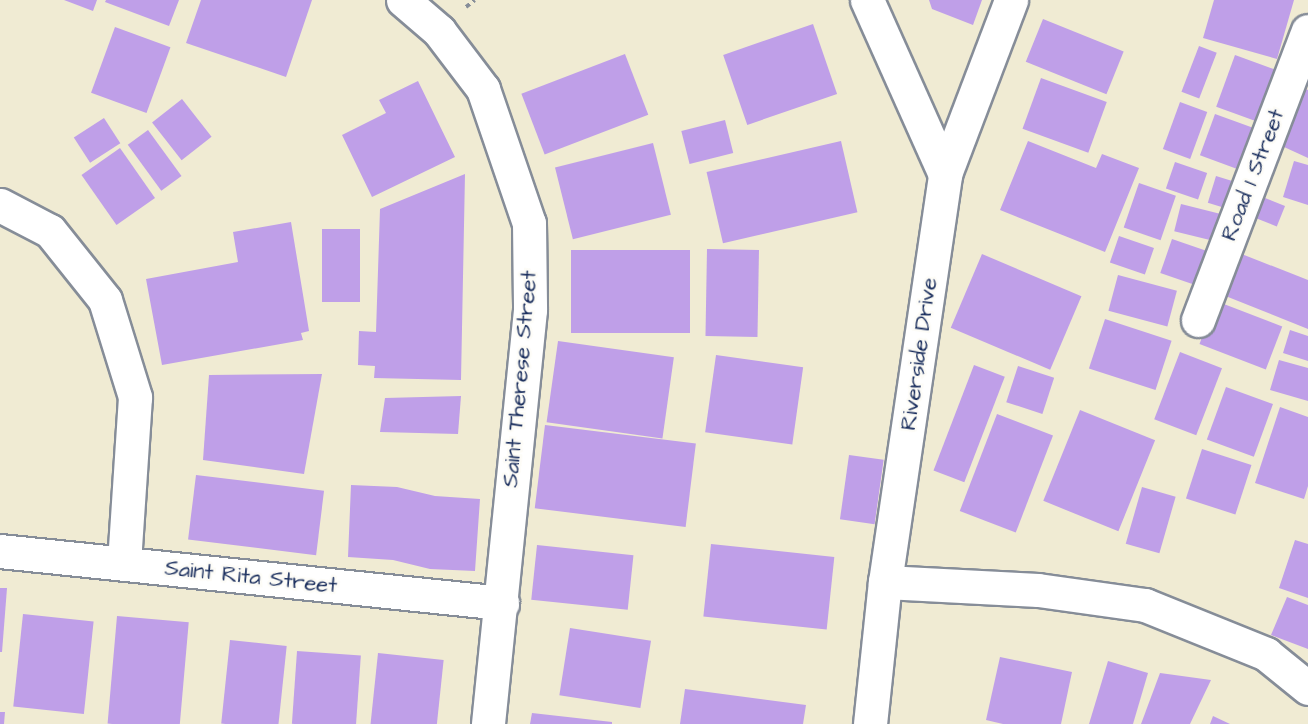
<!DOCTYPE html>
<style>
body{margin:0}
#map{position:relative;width:1308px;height:724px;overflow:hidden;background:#f0ebd3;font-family:"Architects Daughter",sans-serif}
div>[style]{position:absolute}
.building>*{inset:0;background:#bf9fe8;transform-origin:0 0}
.path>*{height:4px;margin-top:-2px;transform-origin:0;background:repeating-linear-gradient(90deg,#868d98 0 4.5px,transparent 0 9px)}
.roads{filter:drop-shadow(2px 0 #868d98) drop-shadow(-2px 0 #868d98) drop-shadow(0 2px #868d98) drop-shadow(0 -2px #868d98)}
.minor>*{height:33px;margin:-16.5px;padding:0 16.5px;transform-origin:16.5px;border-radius:16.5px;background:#fff}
span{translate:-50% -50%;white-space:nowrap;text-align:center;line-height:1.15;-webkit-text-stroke:5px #fdfcf7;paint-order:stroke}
.street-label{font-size:22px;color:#1b2f5e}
</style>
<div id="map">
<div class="building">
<i style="clip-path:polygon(64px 0,97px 0,93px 11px)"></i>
<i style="clip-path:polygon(106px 0,179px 0,169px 26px,105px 2px)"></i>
<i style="clip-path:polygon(201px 0,312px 0,286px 77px,186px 43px)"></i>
<i style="clip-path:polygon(929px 0,982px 0,973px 25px,932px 9px)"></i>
<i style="clip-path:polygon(1214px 0,1294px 0,1277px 59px,1203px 38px)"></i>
<i style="left:1043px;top:19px;width:87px;height:46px;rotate:22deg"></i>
<i style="left:813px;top:24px;width:74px;height:95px;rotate:71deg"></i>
<i style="left:115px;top:27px;width:59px;height:70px;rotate:20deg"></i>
<i style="left:1199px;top:46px;width:19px;height:49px;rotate:21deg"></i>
<i style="left:625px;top:54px;width:65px;height:111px;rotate:69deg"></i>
<i style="left:1235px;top:55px;width:44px;height:55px;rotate:20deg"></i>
<i style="left:1041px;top:78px;width:70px;height:54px;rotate:20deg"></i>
<i style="clip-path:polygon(418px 81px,455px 157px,372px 197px,342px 135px,386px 113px,379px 100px)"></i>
<i style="clip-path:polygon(1296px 85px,1308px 90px,1308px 158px,1271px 141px)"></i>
<i style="left:182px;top:99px;width:48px;height:38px;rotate:52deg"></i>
<i style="left:1180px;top:102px;width:29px;height:50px;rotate:20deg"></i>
<i style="left:1215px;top:114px;width:44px;height:44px;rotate:20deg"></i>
<i style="left:104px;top:118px;width:30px;height:36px;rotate:57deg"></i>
<i style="left:725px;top:120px;width:34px;height:45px;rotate:76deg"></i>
<i style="left:148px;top:130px;width:57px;height:25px;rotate:54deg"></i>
<i style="left:841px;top:141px;width:73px;height:138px;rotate:77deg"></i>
<i style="clip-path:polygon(1028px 141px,1096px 168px,1102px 154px,1139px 168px,1105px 252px,1000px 210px)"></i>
<i style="left:653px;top:143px;width:74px;height:101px;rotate:76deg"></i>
<i style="left:120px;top:148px;width:61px;height:47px;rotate:55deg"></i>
<i style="clip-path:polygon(1294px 161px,1308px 165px,1308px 205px,1283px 197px)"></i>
<i style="left:1175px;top:162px;width:34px;height:28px;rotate:19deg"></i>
<i style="clip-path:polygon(465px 174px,461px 380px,374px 378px,375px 366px,358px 365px,359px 331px,376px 332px,380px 209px)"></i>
<i style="left:1216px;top:176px;width:28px;height:28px;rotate:17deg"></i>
<i style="left:1139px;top:183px;width:39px;height:47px;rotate:19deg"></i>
<i style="left:1260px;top:196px;width:27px;height:22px;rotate:22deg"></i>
<i style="left:1181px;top:204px;width:41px;height:28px;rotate:14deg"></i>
<i style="clip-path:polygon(291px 222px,309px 331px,301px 333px,303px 340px,162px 365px,146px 279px,238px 262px,233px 232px)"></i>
<i style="left:322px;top:229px;width:38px;height:73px"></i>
<i style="left:1119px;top:236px;width:37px;height:28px;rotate:19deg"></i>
<i style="left:1172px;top:239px;width:40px;height:36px;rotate:19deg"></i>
<i style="left:707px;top:249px;width:52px;height:87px;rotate:1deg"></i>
<i style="left:571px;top:250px;width:119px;height:83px"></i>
<i style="clip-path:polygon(1234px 251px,1308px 280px,1308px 329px,1218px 293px)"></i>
<i style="left:982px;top:254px;width:108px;height:80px;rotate:23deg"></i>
<i style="left:1118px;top:275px;width:61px;height:37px;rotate:15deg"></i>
<i style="left:1216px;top:301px;width:71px;height:46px;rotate:21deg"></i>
<i style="left:1105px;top:319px;width:70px;height:52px;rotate:18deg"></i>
<i style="clip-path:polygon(1290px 330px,1308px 336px,1308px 361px,1283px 353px)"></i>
<i style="left:558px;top:341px;width:117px;height:82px;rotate:8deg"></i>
<i style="left:1180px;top:352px;width:45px;height:72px;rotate:21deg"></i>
<i style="left:716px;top:355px;width:88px;height:78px;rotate:8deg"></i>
<i style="clip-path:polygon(1279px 360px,1308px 368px,1308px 401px,1270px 390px)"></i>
<i style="left:974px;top:365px;width:33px;height:113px;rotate:21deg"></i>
<i style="left:1018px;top:366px;width:38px;height:38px;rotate:18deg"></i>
<i style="clip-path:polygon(322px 374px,304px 474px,203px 460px,209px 375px)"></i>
<i style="left:1226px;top:387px;width:50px;height:56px;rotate:20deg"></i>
<i style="clip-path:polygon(461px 396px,458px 434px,380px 432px,385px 398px)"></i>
<i style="clip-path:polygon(1280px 407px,1308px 417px,1308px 486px,1304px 499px,1255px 483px)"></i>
<i style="left:1080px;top:410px;width:81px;height:98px;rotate:22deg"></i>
<i style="left:997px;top:414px;width:60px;height:104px;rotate:21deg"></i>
<i style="left:545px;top:425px;width:152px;height:84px;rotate:7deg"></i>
<i style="left:1202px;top:449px;width:52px;height:52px;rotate:18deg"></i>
<i style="left:849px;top:455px;width:35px;height:65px;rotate:8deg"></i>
<i style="left:196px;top:475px;width:129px;height:65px;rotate:7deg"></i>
<i style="clip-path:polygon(351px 485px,397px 487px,435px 496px,480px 499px,475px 571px,430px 569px,393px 560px,348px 557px)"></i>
<i style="left:1142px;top:487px;width:35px;height:59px;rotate:16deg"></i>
<i style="clip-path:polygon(1295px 540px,1308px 544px,1308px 598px,1279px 588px)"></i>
<i style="left:711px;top:544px;width:124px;height:73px;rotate:6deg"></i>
<i style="left:537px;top:545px;width:97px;height:55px;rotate:6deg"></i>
<i style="clip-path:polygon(0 588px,7px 588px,2px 652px,0 652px)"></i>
<i style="clip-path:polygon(1287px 597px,1308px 605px,1308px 649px,1271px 635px)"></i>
<i style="left:23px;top:614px;width:71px;height:93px;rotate:6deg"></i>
<i style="left:117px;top:616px;width:72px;height:108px;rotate:5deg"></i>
<i style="left:570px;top:628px;width:82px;height:68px;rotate:9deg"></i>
<i style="left:230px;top:640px;width:57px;height:84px;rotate:6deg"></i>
<i style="left:297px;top:651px;width:64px;height:73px;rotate:4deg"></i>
<i style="left:378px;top:653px;width:66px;height:72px;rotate:6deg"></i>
<i style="clip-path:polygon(1000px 657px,1072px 672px,1061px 724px,1003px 724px,986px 720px)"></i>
<i style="clip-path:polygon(1108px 661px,1148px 673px,1133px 724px,1089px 724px)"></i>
<i style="clip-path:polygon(1160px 673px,1211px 680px,1190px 724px,1141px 724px)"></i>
<i style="clip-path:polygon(685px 689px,806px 705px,803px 724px,680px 724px)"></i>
<i style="clip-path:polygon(0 712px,5px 712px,4px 724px,0 724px)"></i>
<i style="clip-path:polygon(532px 713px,612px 722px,612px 724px,530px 724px)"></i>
<i style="clip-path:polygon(1213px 716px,1230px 724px,1210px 724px)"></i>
</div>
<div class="path">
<i style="left:466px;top:7px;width:11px;rotate:-38deg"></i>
</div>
<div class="roads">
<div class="minor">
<i style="left:403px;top:0;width:48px;rotate:40.7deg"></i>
<i style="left:439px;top:31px;width:73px;rotate:52.8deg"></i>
<i style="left:483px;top:89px;width:142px;rotate:71.1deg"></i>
<i style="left:529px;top:223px;width:87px;rotate:89.3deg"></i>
<i style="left:530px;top:310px;width:416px;rotate:95.8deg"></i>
<i style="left:867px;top:0;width:191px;rotate:65.9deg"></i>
<i style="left:0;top:205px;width:56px;rotate:27.5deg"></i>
<i style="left:50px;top:231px;width:88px;rotate:51.4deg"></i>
<i style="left:105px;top:300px;width:102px;rotate:72.8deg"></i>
<i style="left:135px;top:397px;width:167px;rotate:93.8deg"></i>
<i style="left:1198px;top:320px;width:309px;rotate:-69.2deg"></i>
<i style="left:0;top:551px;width:505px;rotate:5.91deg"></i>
<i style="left:885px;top:582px;width:153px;rotate:3deg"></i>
<i style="left:1038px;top:590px;width:108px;rotate:8deg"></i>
<i style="left:1145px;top:605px;width:131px;rotate:22deg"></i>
<i style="left:1266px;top:654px;width:54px;rotate:39deg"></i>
<i style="left:870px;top:724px;width:143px;rotate:-84deg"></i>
<i style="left:885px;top:582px;width:412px;rotate:-81.6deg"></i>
<i style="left:945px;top:174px;width:186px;rotate:-69.2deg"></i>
</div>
</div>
<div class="street-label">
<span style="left:1253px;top:175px;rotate:-69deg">Road 1 Street</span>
<span style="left:919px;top:354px;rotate:-82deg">Riverside Drive</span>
<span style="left:520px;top:379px;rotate:-85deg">Saint Therese Street</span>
<span style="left:251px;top:577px;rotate:6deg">Saint Rita Street</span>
</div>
</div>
